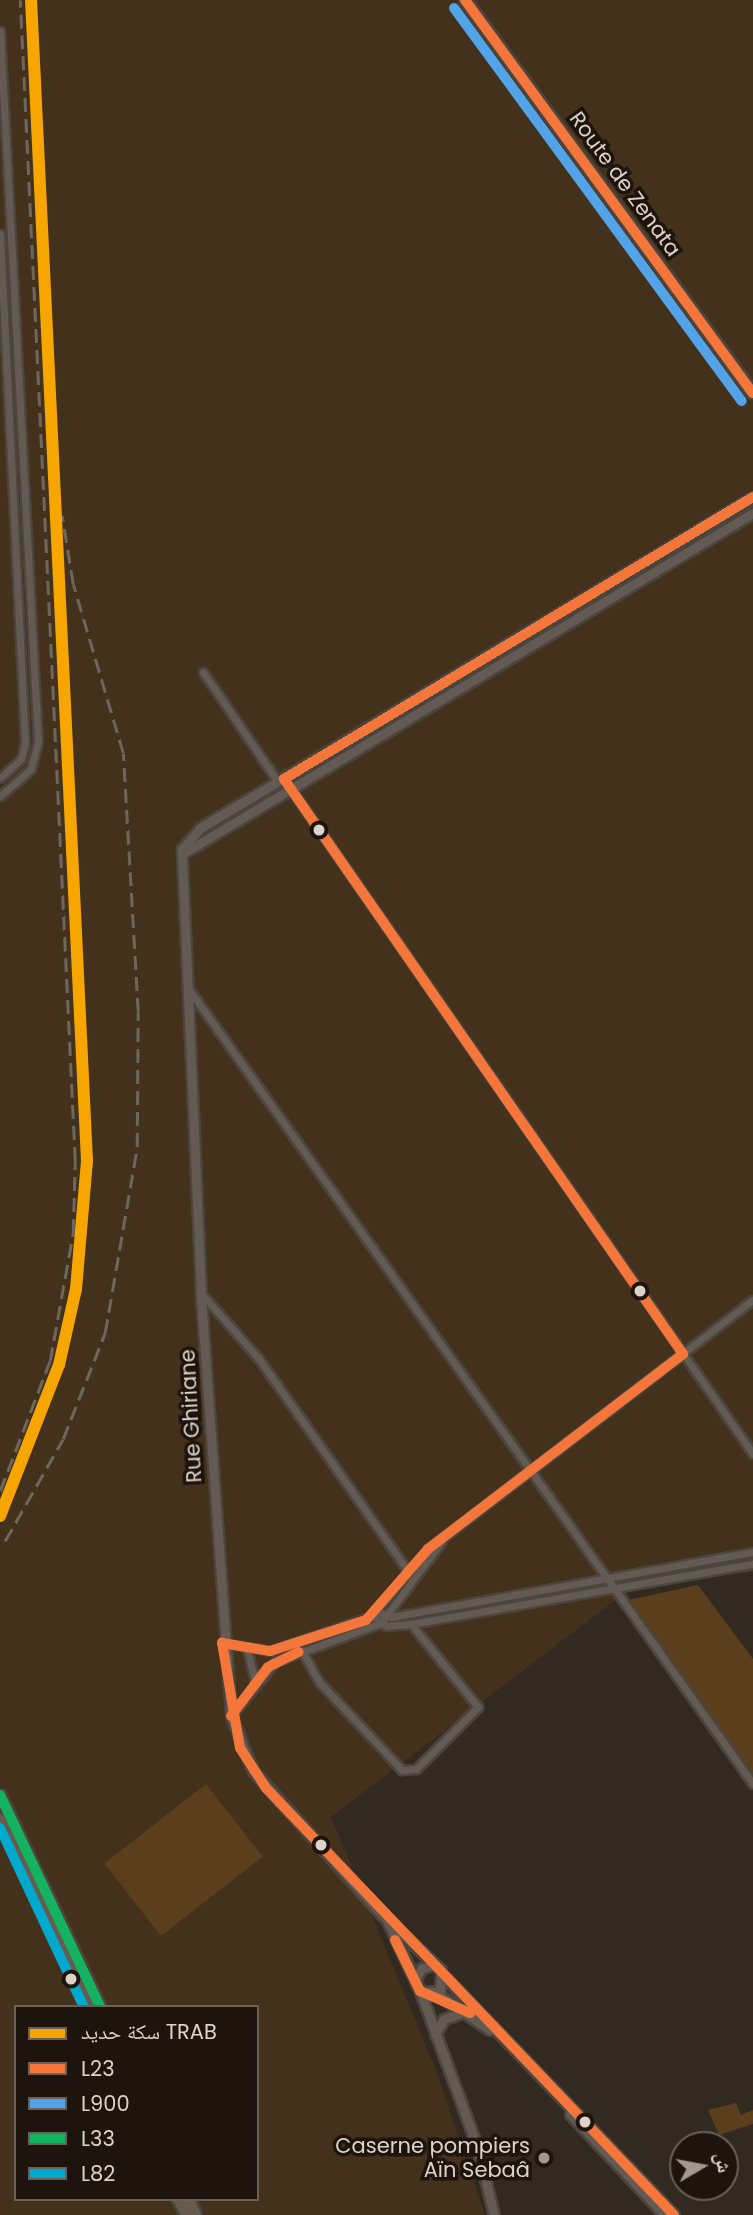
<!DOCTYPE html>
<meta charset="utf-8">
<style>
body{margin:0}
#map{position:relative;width:753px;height:2215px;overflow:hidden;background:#322a21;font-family:Poppins,"Noto Naskh Arabic",sans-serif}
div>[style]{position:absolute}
.built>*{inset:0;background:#44311c}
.green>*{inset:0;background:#5b3e1b;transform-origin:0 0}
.roads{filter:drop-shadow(2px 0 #4c453d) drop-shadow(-2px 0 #4c453d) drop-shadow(0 2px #4c453d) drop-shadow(0 -2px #4c453d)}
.minor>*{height:7px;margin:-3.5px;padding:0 3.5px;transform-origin:3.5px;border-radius:3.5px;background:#625a53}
.tertiary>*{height:9px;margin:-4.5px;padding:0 4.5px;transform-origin:4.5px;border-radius:4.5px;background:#625a53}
.primary>*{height:10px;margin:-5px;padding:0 5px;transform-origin:5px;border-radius:5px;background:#665b4f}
.rail>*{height:2.5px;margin-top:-1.25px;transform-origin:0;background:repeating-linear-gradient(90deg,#6d665f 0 14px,transparent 0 21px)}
.bus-1>*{height:10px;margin:-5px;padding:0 5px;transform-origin:5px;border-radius:5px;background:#f5763a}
.bus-2>*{height:10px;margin:-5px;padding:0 5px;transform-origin:5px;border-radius:5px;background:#53a3e8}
.bus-3>*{height:10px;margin:-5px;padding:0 5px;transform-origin:5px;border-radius:5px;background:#13b361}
.bus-4>*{height:10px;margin:-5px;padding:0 5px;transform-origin:5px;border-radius:5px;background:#00a9ce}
.rail-1>*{height:12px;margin:-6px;padding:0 6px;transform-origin:6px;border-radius:6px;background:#f7a600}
.dots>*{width:19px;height:19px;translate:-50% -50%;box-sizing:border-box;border:4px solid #1c140d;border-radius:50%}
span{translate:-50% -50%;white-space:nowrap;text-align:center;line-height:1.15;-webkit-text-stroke:7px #1c140d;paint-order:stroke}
.street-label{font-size:21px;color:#ded3c9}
.poi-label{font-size:21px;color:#ded3c9}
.right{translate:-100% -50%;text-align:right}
.legend{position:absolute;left:14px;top:2005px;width:245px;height:196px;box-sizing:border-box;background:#1c140d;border:2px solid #6a6058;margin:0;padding:9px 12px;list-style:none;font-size:21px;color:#ded3c9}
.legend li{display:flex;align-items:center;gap:14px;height:35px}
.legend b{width:35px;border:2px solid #6a6058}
.north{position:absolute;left:669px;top:2131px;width:70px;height:70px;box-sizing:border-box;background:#1c140d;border:2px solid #6a6058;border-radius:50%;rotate:80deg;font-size:19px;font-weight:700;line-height:28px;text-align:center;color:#ded3c9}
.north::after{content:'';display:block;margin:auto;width:24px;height:32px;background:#a2988e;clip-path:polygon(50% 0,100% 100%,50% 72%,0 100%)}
</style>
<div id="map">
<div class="built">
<i style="clip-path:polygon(evenodd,0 0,753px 0,753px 1572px,639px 1582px,331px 1817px,437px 2073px,485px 2215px,0 2215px,0 0,16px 2007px,257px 2007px,257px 2199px,16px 2199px,16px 2007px)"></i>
</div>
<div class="green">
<i style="clip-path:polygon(698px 1585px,753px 1659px,753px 1783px,619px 1602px)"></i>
<i style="left:206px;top:1784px;width:92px;height:129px;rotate:52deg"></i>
<i style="clip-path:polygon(736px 2103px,741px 2115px,753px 2110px,753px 2124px,719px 2135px,708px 2110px)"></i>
</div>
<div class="roads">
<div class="minor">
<i style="left:0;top:31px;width:712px;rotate:86.94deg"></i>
<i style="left:38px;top:742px;width:28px;rotate:105deg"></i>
<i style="left:31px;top:769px;width:41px;rotate:138.9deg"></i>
<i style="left:0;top:234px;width:510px;rotate:87.19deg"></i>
<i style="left:25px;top:743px;width:16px;rotate:104deg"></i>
<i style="left:21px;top:759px;width:28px;rotate:138deg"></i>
<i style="left:203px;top:672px;width:133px;rotate:55.7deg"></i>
<i style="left:284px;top:779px;width:822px;rotate:55.21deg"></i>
<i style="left:188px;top:988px;width:976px;rotate:54.63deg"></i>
<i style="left:201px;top:1293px;width:88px;rotate:48.7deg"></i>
<i style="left:259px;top:1359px;width:259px;rotate:54.9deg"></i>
<i style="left:376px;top:1611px;width:16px;rotate:22deg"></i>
<i style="left:391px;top:1617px;width:368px;rotate:-10.2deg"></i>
<i style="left:372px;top:1616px;width:18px;rotate:34deg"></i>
<i style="left:387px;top:1626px;width:24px;rotate:-5deg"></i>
<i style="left:411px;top:1624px;width:347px;rotate:-10deg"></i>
<i style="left:223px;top:1643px;width:48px;rotate:9.7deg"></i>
<i style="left:270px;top:1651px;width:108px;rotate:-18.9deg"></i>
<i style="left:372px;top:1616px;width:87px;rotate:-50.1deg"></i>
<i style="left:428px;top:1549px;width:409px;rotate:-37.5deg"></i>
<i style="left:247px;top:1649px;width:32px;rotate:76deg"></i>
<i style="left:302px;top:1651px;width:37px;rotate:61deg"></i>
<i style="left:320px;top:1683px;width:120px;rotate:46.7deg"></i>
<i style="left:402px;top:1770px;width:14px;rotate:-4deg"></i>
<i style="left:416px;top:1769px;width:88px;rotate:-45deg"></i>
<i style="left:478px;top:1707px;width:107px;rotate:-128.9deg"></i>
<i style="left:231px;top:1716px;width:70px;rotate:-50.8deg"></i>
<i style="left:275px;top:1662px;width:113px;rotate:-20.2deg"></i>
<i style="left:381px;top:1623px;width:102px;rotate:-53.4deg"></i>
</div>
<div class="tertiary">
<i style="left:182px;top:854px;width:665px;rotate:-30.85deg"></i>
<i style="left:387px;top:1920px;width:78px;rotate:65.1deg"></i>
<i style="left:420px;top:1991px;width:20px;rotate:3deg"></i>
<i style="left:440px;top:1992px;width:22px;rotate:-87deg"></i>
<i style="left:441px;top:1970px;width:82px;rotate:-137deg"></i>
<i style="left:381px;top:1914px;width:192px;rotate:-131.8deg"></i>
<i style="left:253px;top:1771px;width:59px;rotate:-111.8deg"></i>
<i style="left:231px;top:1716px;width:424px;rotate:-94.1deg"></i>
<i style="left:201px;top:1293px;width:444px;rotate:-92.5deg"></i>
<i style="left:182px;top:849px;width:28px;rotate:-49deg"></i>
<i style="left:200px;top:828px;width:644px;rotate:-30.9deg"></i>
<i style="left:445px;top:1977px;width:330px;rotate:46.1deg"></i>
<i style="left:415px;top:1979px;width:13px;rotate:-58deg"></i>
<i style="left:422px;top:1968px;width:12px;rotate:-14deg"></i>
<i style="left:420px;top:1991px;width:165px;rotate:69.8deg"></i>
<i style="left:477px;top:2146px;width:71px;rotate:76.2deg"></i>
<i style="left:437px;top:1994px;width:64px;rotate:34.2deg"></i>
<i style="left:435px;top:2034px;width:17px;rotate:-59deg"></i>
<i style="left:444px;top:2019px;width:24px;rotate:-19deg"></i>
<i style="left:570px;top:2114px;width:139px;rotate:46.8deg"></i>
</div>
<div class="primary">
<i style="left:465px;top:0;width:487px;rotate:53.8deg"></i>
<i style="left:0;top:1795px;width:234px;rotate:64.7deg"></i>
<i style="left:0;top:1819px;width:208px;rotate:64.4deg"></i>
<i style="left:178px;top:2199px;width:18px;rotate:63deg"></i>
<i style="left:189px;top:2199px;width:17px;rotate:66deg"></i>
</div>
</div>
<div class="rail">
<i style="left:35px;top:0;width:150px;rotate:89.2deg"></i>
<i style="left:0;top:1491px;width:139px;rotate:-69deg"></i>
<i style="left:50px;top:1361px;width:130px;rotate:-79.8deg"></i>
<i style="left:73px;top:1233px;width:72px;rotate:-88.4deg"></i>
<i style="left:75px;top:1161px;width:1162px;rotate:-92.71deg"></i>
<i style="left:5px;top:1541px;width:117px;rotate:-60.4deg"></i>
<i style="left:63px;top:1439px;width:114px;rotate:-68.4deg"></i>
<i style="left:105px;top:1333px;width:189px;rotate:-80.2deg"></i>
<i style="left:137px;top:1147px;width:135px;rotate:-89.6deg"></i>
<i style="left:138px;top:1012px;width:259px;rotate:-93.3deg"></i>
<i style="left:123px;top:753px;width:176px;rotate:-106.5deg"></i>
<i style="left:73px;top:584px;width:69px;rotate:-99.2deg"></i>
</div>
<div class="bus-1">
<i style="left:465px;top:0;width:487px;rotate:53.8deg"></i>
<i style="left:683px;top:1354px;width:700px;rotate:-124.76deg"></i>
<i style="left:284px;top:779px;width:547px;rotate:-31.02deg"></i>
<i style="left:231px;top:1716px;width:61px;rotate:-52.9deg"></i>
<i style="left:268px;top:1667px;width:34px;rotate:-26deg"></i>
<i style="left:395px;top:1940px;width:57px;rotate:63.9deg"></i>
<i style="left:420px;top:1991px;width:55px;rotate:23.7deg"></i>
<i style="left:674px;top:2215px;width:591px;rotate:-133.7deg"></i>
<i style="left:266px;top:1788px;width:48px;rotate:-123deg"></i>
<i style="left:240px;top:1748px;width:107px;rotate:-99.7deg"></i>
<i style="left:222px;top:1643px;width:49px;rotate:9.5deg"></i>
<i style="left:270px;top:1651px;width:101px;rotate:-17.9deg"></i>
<i style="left:366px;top:1620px;width:94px;rotate:-48.9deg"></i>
<i style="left:428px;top:1549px;width:321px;rotate:-37.4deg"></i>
</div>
<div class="bus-2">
<i style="left:454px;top:8px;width:487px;rotate:53.8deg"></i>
</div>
<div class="bus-3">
<i style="left:0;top:1795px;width:234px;rotate:64.7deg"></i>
</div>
<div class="bus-4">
<i style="left:0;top:1828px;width:198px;rotate:64.9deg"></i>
</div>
<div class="rail-1">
<i style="left:0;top:1516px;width:162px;rotate:-68.7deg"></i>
<i style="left:59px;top:1365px;width:78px;rotate:-77.4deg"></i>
<i style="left:76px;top:1289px;width:128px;rotate:-85.1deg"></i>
<i style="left:87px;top:1161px;width:1162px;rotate:-92.76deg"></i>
</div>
<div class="dots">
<i style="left:319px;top:830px;background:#ded3c9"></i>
<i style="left:640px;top:1291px;background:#ded3c9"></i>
<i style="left:321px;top:1845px;background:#ded3c9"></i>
<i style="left:71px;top:1979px;background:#ded3c9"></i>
<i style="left:585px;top:2122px;background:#ded3c9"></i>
<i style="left:544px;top:2158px;background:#a2988e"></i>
</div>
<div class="street-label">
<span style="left:625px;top:184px;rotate:54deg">Route de Zenata</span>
<span style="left:191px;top:1416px;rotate:-93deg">Rue Ghiriane</span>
</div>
<div class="poi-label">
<span class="right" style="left:530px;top:2158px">Caserne pompiers<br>Aïn Sebaâ</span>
</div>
<ul class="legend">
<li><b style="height:9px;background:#f7a600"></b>سكة حديد TRAB</li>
<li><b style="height:9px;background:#f5763a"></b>L23</li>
<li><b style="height:9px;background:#53a3e8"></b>L900</li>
<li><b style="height:9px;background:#13b361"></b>L33</li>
<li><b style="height:9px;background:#00a9ce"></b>L82</li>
</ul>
<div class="north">ش</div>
</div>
